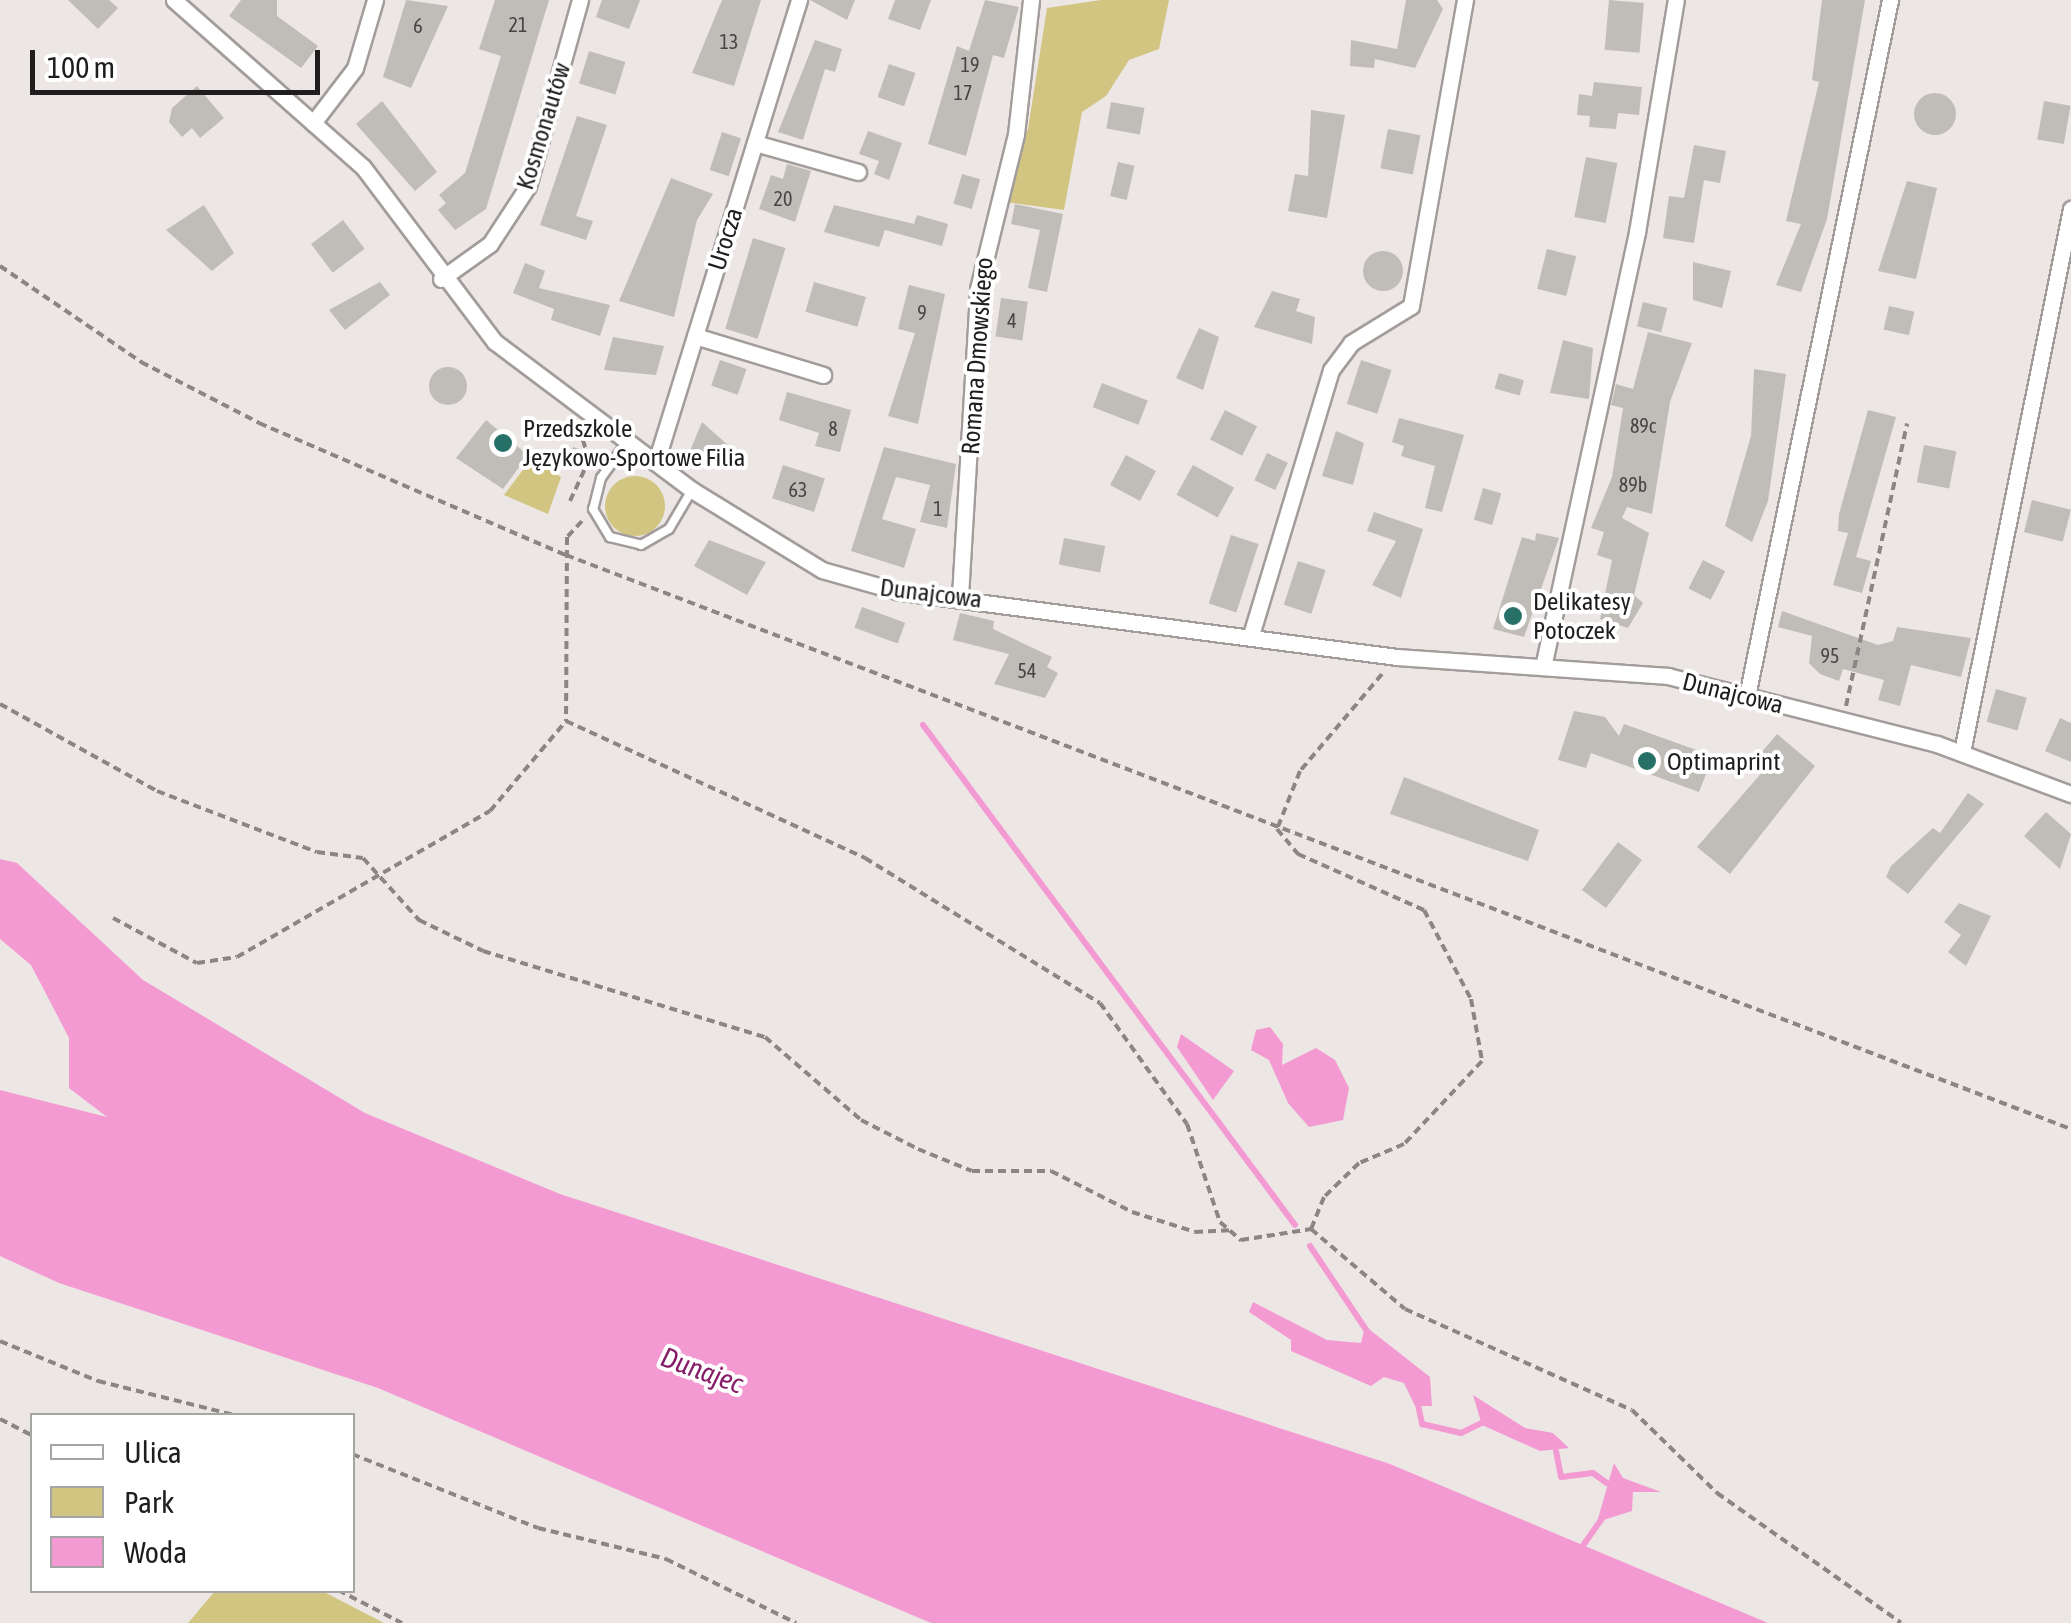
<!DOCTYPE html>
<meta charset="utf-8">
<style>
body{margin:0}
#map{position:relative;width:2071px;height:1623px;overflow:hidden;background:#ece6e4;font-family:"Asap Condensed",sans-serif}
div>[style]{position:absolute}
.green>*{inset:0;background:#d2c582}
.round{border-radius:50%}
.water>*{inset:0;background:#f49ad3}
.stream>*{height:6px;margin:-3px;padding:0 3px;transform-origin:3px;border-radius:3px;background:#f49ad3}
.building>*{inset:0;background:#c0bdb9;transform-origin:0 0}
.path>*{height:4px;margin-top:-2px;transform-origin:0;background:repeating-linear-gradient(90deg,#8b8685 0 8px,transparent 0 13px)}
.roads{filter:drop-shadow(2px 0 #a29d9b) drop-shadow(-2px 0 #a29d9b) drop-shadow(0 2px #a29d9b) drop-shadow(0 -2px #a29d9b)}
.service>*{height:8px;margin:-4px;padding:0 4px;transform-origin:4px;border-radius:4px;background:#fff}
.minor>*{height:15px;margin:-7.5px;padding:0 7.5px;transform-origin:7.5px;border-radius:7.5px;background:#fff}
.dots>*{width:28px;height:28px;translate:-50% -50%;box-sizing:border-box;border:5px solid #fff;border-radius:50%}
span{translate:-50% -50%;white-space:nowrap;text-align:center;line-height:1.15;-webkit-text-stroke:8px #fff;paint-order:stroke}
.number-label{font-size:20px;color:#474544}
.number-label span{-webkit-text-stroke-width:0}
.street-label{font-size:25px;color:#1f1d1d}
.poi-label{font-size:25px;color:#1f1d1d}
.left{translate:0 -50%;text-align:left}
.water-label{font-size:28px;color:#851e67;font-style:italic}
.legend{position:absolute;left:30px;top:1413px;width:325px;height:180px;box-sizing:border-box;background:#fff;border:2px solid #a5a5a5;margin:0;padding:12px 18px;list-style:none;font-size:30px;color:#1f1d1d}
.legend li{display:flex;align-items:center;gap:20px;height:50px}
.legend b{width:50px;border:2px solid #a5a5a5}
.scale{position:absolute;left:30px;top:50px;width:290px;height:45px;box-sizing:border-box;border:5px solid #1f1d1d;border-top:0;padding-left:12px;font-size:30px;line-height:35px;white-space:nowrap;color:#1f1d1d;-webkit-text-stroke:8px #fff;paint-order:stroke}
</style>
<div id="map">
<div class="green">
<i style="clip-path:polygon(1101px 0,1169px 0,1159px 49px,1129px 60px,1106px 96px,1082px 112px,1064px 210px,1005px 202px,1028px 129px,1047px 8px)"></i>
<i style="clip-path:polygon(531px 459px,561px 477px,548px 514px,504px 495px)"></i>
<i class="round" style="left:605px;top:476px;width:60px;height:60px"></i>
<i style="clip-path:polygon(215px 1591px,322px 1591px,384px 1623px,188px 1623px)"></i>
</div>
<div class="water">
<i style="clip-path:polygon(0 859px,17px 863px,143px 980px,365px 1113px,560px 1194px,1390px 1464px,1768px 1623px,931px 1623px,378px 1388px,59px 1283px,0 1256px,0 1090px,107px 1117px,69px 1088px,69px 1038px,31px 965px,0 939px)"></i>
<i style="clip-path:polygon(1270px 1027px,1283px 1044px,1282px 1065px,1316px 1048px,1335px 1060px,1349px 1088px,1343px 1120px,1309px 1127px,1288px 1103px,1269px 1060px,1251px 1050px,1256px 1030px)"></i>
<i style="clip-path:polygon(1181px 1034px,1234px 1071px,1213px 1100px,1177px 1047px)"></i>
<i style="clip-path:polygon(1253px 1302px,1327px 1340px,1361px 1343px,1365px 1326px,1430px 1377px,1432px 1406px,1415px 1406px,1404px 1383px,1384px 1377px,1371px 1386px,1291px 1351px,1291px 1340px,1249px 1312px)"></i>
<i style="clip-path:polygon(1473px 1395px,1525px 1428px,1553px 1433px,1569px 1448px,1540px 1451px,1482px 1425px)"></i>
<i style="clip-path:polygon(1614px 1463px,1623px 1478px,1661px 1492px,1633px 1492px,1632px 1511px,1597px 1522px)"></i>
</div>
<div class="stream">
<i style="left:923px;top:725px;width:623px;rotate:53.35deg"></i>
<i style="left:1310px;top:1246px;width:102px;rotate:56.2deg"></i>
<i style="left:1417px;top:1400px;width:25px;rotate:78deg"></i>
<i style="left:1422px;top:1424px;width:40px;rotate:13deg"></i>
<i style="left:1461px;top:1433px;width:30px;rotate:-26deg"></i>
<i style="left:1556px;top:1451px;width:26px;rotate:79deg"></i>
<i style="left:1561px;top:1477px;width:32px;rotate:-7deg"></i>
<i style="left:1593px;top:1473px;width:17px;rotate:36deg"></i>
<i style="left:1582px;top:1547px;width:37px;rotate:-55deg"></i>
</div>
<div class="building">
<i style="clip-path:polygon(68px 0,109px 0,118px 8px,98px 29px)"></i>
<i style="clip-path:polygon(241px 0,277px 0,277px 16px,318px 46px,301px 68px,229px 16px)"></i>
<i style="clip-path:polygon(406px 0,448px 6px,411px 88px,383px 77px)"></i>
<i style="clip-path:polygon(495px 0,549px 0,486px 209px,455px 230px,438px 210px,446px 203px,439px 195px,465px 173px,501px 56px,479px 49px)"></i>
<i style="clip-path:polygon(602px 0,640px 0,629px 29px,596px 17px)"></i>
<i style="clip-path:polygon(722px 0,761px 0,734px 86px,692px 73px)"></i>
<i style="clip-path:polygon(810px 0,855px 0,847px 20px)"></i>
<i style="clip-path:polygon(895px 0,931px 0,920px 30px,888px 19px)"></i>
<i style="clip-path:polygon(985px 0,1019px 7px,1004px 58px,993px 55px,966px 156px,928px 144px,957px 46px,969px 51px)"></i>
<i style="clip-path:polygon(1406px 0,1437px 0,1443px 9px,1415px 68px,1375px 59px,1374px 68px,1350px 66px,1351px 40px,1397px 49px)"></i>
<i style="left:1609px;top:0;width:35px;height:50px;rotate:5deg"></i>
<i style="clip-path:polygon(1822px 0,1865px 0,1827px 219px,1801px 292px,1776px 285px,1801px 224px,1786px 221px,1819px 82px,1812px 80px)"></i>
<i style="clip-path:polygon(815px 40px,842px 49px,835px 72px,825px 69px,803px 140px,778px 132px)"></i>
<i style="left:589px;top:51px;width:38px;height:34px;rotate:17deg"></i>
<i style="left:889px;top:64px;width:28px;height:35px;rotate:19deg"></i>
<i style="clip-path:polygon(1594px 82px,1642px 87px,1639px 115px,1618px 113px,1616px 129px,1589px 127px,1590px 116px,1577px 115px,1579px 94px,1592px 96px)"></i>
<i style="clip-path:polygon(197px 86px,224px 118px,200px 138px,192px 128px,182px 137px,169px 122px,172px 108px)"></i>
<i class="round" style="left:1914px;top:93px;width:42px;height:42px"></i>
<i style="clip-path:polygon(382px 101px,437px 172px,415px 191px,356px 124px)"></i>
<i style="left:2044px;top:101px;width:27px;height:39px;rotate:10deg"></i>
<i style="left:1111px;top:102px;width:34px;height:27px;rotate:10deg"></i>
<i style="clip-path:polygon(1311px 110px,1345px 115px,1327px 218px,1288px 211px,1295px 174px,1308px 176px)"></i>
<i style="clip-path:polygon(577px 116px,607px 125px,576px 216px,593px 221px,586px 240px,540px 225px)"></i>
<i style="left:1388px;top:129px;width:33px;height:40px;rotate:11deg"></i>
<i style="clip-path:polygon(868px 131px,902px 143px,889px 180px,874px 174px,879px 161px,859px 154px)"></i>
<i style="left:722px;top:132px;width:20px;height:40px;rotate:18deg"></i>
<i style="clip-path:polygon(1694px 145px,1726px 151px,1720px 183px,1704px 180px,1694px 243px,1663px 238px,1669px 196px,1684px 198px)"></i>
<i style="left:1586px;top:157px;width:32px;height:61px;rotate:11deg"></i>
<i style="left:1118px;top:162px;width:17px;height:35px;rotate:13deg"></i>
<i style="clip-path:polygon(787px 164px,811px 171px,795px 222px,759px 209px,771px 175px,783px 179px)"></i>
<i style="left:962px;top:174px;width:19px;height:31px;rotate:16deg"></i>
<i style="clip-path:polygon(671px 178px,713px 194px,697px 220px,674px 317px,619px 301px)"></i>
<i style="clip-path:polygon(1907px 181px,1937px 188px,1916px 279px,1878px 271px)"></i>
<i style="clip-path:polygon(1015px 204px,1063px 214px,1047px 292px,1028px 288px,1040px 230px,1011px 224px)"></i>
<i style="clip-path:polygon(204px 205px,234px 253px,212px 271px,166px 230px)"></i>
<i style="clip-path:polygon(834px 205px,914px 224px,917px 215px,948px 224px,942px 246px,885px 230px,879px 247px,824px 232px)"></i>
<i style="left:343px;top:220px;width:36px;height:40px;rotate:53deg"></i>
<i style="left:753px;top:238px;width:34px;height:95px;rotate:17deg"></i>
<i style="left:1547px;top:249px;width:30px;height:41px;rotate:14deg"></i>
<i class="round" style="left:1363px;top:251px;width:40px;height:40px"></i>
<i style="clip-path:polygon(1693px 262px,1731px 271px,1722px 308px,1693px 300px)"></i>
<i style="clip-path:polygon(525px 263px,545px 271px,539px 288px,610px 305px,600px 336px,551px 320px,554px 309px,513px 293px)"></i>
<i style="clip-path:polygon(380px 282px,390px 295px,345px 330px,329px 310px)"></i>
<i style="left:814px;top:282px;width:54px;height:31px;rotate:16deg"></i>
<i style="clip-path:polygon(909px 285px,945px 294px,918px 424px,888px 416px,915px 333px,898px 329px)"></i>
<i style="clip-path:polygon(1272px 291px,1300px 299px,1296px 311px,1315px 317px,1312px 344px,1254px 327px)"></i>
<i style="left:1001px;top:298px;width:27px;height:39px;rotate:8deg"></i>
<i style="left:1643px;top:302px;width:25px;height:25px;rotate:14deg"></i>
<i style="left:1889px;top:306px;width:26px;height:24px;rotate:13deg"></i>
<i style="clip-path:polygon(1199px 328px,1219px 337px,1203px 390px,1176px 378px)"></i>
<i style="clip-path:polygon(1648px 332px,1692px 343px,1670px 402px,1652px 514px,1627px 507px,1622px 518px,1649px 533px,1634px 595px,1643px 603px,1628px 628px,1600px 619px,1612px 560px,1597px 555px,1604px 532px,1591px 528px,1612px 477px,1623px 408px,1611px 405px,1616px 384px,1633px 389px)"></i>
<i style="clip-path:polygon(613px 337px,664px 346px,656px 375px,604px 370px)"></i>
<i style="clip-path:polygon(1563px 340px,1593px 348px,1589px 399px,1550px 393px)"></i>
<i style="left:720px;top:360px;width:28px;height:27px;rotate:19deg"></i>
<i style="left:1361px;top:360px;width:32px;height:46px;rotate:18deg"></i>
<i class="round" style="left:429px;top:367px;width:38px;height:38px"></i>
<i style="clip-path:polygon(1754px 369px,1786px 374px,1768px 501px,1752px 542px,1725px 526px,1751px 436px)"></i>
<i style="left:1499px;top:373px;width:26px;height:16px;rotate:16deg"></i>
<i style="left:1102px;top:383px;width:49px;height:26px;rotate:21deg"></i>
<i style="clip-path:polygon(787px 392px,851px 410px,840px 452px,815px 446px,819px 433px,779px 420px)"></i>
<i style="left:1225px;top:410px;width:36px;height:33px;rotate:27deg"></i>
<i style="clip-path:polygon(1868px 410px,1896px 417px,1856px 557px,1871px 561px,1862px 593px,1833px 585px,1848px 533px,1838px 531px,1839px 514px)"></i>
<i style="clip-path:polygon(1399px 418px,1464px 435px,1442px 512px,1425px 508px,1435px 466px,1401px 456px,1404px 446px,1392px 442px)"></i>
<i style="clip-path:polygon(486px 420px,528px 455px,503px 489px,456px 458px)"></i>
<i style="clip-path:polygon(702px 422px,730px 447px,722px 465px,690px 451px)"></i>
<i style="clip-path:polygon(1336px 431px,1364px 443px,1353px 485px,1322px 476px)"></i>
<i style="left:1924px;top:445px;width:33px;height:38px;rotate:11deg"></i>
<i style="left:573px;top:447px;width:16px;height:19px;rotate:18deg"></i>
<i style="clip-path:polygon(884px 447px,956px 464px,947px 528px,920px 522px,930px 485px,896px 477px,882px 519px,916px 529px,904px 568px,851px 551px)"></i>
<i style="left:1267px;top:453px;width:23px;height:30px;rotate:25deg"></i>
<i style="left:1126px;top:455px;width:34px;height:34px;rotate:28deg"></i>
<i style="left:783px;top:465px;width:44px;height:35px;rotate:18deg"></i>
<i style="left:1193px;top:465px;width:47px;height:34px;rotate:29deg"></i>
<i style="left:1483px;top:488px;width:19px;height:33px;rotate:16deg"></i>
<i style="left:2032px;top:500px;width:40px;height:33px;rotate:14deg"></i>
<i style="clip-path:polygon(1374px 512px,1423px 529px,1401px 598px,1372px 585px,1396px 541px,1367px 531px)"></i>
<i style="clip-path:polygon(1536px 533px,1559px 538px,1524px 637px,1493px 629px,1522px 537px,1535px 541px)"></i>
<i style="left:1231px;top:535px;width:29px;height:72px;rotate:18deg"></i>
<i style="left:1064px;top:538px;width:42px;height:27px;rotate:11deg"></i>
<i style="clip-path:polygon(709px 540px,766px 562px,747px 595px,694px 566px)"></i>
<i style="left:1703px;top:560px;width:25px;height:32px;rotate:27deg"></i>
<i style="left:1298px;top:561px;width:29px;height:46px;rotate:18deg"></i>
<i style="left:862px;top:607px;width:46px;height:22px;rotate:20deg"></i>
<i style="clip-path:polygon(1782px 611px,1878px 645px,1893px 641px,1897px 627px,1971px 638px,1961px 677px,1911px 665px,1900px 706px,1878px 700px,1884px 680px,1843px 669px,1839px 681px,1820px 674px,1809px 663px,1812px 636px,1778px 627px)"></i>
<i style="clip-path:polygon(960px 613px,994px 621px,993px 629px,1052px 657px,1047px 667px,1058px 673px,1045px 698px,994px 684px,1009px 654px,953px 640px)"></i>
<i style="left:1996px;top:689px;width:32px;height:34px;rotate:16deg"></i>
<i style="clip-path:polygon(1574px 711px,1605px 717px,1619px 736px,1624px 724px,1713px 756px,1699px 792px,1591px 753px,1586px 768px,1558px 760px)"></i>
<i style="clip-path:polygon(2060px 718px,2071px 723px,2071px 762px,2045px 751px)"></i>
<i style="clip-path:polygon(1777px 734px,1815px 766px,1730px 874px,1697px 847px,1765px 769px,1755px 760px)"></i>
<i style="clip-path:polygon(1404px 777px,1539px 830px,1528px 861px,1390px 814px)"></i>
<i style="clip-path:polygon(1968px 793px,1984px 804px,1908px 894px,1886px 877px,1891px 866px,1933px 828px,1940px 833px)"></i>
<i style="clip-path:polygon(2046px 812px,2071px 834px,2060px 869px,2024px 836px)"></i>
<i style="left:1618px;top:842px;width:30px;height:60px;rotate:37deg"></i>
<i style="clip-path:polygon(1959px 903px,1991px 916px,1966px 966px,1948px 952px,1961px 935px,1944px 922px)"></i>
</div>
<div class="path">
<i style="left:0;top:266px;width:171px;rotate:34.2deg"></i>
<i style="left:141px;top:362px;width:133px;rotate:27.3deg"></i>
<i style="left:259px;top:423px;width:334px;rotate:23.3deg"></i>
<i style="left:566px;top:555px;width:1611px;rotate:20.88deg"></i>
<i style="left:570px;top:501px;width:45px;rotate:-65.1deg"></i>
<i style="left:589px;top:460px;width:34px;rotate:-107deg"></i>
<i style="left:582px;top:521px;width:22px;rotate:133deg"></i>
<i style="left:567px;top:537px;width:184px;rotate:90.3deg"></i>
<i style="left:566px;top:721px;width:329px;rotate:24.6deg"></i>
<i style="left:865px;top:858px;width:276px;rotate:31.7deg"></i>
<i style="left:1100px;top:1003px;width:149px;rotate:54.3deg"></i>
<i style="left:1187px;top:1124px;width:103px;rotate:71.4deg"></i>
<i style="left:1220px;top:1222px;width:28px;rotate:41deg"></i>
<i style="left:1241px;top:1240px;width:71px;rotate:-8.9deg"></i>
<i style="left:1382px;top:674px;width:127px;rotate:130.2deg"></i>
<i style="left:1300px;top:771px;width:62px;rotate:111.6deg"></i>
<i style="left:1277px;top:829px;width:33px;rotate:50deg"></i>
<i style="left:1298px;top:854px;width:138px;rotate:24deg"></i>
<i style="left:1424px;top:910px;width:101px;rotate:62.2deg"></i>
<i style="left:1471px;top:999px;width:63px;rotate:79.9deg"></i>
<i style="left:1482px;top:1061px;width:114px;rotate:133.2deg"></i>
<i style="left:1404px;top:1144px;width:49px;rotate:157.1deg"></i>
<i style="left:1359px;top:1163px;width:49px;rotate:135.8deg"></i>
<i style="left:1324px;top:1197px;width:35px;rotate:112deg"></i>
<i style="left:1311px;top:1229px;width:123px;rotate:40.4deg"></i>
<i style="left:1405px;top:1309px;width:248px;rotate:24deg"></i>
<i style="left:1632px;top:1410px;width:119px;rotate:44.3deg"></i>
<i style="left:1717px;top:1493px;width:225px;rotate:35.2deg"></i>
<i style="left:0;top:704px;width:179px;rotate:29deg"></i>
<i style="left:157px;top:791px;width:171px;rotate:20.9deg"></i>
<i style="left:317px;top:852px;width:46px;rotate:7.4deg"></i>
<i style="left:363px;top:858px;width:84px;rotate:47.9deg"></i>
<i style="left:419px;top:920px;width:71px;rotate:25.8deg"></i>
<i style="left:483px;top:951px;width:295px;rotate:17deg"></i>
<i style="left:765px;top:1037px;width:127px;rotate:40.8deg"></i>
<i style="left:861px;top:1120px;width:64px;rotate:27deg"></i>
<i style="left:918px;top:1149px;width:58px;rotate:22.2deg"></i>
<i style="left:972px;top:1171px;width:79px"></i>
<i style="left:1051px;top:1171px;width:91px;rotate:26.8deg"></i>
<i style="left:1132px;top:1212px;width:66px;rotate:17.6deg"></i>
<i style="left:1195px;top:1232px;width:34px;rotate:-3deg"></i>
<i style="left:1846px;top:706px;width:289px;rotate:-77.8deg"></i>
<i style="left:113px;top:918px;width:95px;rotate:28.2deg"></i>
<i style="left:197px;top:963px;width:40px;rotate:-8.5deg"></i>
<i style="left:237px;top:957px;width:292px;rotate:-30deg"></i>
<i style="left:490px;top:811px;width:118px;rotate:-49.8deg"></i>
<i style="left:0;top:1341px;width:106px;rotate:22.2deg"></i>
<i style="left:98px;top:1381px;width:144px;rotate:14deg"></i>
<i style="left:0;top:1419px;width:36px;rotate:27deg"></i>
<i style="left:352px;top:1454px;width:200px;rotate:21.7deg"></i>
<i style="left:538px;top:1528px;width:132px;rotate:13.6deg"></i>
<i style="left:666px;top:1559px;width:145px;rotate:26.2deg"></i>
<i style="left:338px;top:1590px;width:72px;rotate:27.3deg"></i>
</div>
<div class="roads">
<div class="service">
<i style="left:627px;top:442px;width:44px;rotate:125.8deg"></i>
<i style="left:601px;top:478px;width:32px;rotate:104deg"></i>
<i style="left:593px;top:509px;width:33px;rotate:59deg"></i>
<i style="left:610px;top:537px;width:32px;rotate:14deg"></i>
<i style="left:641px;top:545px;width:32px;rotate:-30deg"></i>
<i style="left:669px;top:529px;width:45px;rotate:-59.5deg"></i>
</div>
<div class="minor">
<i style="left:174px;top:0;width:252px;rotate:41.5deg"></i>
<i style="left:363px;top:167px;width:219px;rotate:53deg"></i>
<i style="left:495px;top:342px;width:246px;rotate:36.9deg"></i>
<i style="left:692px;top:490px;width:153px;rotate:31.6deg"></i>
<i style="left:822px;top:570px;width:81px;rotate:15.8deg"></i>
<i style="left:900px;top:592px;width:501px;rotate:7.45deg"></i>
<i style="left:1397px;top:657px;width:272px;rotate:4deg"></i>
<i style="left:1668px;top:676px;width:277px;rotate:14.2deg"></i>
<i style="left:1937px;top:744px;width:143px;rotate:20.5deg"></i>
<i style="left:313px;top:123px;width:69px;rotate:-52.6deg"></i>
<i style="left:355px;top:68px;width:71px;rotate:-73.6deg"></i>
<i style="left:755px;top:143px;width:107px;rotate:15.7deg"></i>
<i style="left:441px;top:279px;width:60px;rotate:-35.5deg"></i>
<i style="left:490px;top:244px;width:69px;rotate:-56.8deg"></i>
<i style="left:528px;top:186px;width:193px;rotate:-74.4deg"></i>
<i style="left:695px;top:336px;width:134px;rotate:16.9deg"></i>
<i style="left:656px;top:462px;width:484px;rotate:-72.8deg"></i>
<i style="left:960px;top:596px;width:308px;rotate:-86.6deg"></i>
<i style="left:978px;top:289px;width:160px;rotate:-76.2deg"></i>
<i style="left:1016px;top:134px;width:135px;rotate:-83.6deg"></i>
<i style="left:1251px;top:635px;width:277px;rotate:-73.2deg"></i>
<i style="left:1331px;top:370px;width:34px;rotate:-53deg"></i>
<i style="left:1351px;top:343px;width:70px;rotate:-31.7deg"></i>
<i style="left:1411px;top:306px;width:311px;rotate:-80deg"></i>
<i style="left:1543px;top:667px;width:445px;rotate:-77.8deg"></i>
<i style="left:1637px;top:232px;width:235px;rotate:-80.5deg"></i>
<i style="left:1747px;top:696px;width:711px;rotate:-78.39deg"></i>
<i style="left:1962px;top:752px;width:554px;rotate:-78.65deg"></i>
</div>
</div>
<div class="dots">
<i style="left:503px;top:443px;background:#277068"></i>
<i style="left:1513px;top:616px;background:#277068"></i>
<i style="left:1647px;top:761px;background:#277068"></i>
</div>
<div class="number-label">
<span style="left:518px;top:24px">21</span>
<span style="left:418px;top:25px">6</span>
<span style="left:729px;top:41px">13</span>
<span style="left:970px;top:64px">19</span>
<span style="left:963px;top:92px">17</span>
<span style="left:783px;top:198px">20</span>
<span style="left:922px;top:312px">9</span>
<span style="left:1012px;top:320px">4</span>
<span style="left:1643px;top:425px">89c</span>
<span style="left:833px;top:428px">8</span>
<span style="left:1633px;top:484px">89b</span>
<span style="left:798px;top:489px">63</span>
<span style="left:938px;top:508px">1</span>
<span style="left:1830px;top:655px">95</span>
<span style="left:1027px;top:670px">54</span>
</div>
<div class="street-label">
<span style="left:543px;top:126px;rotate:-73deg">Kosmonautów</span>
<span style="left:725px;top:239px;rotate:-73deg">Urocza</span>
<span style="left:977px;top:356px;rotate:-86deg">Romana Dmowskiego</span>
<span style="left:931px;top:593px;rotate:7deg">Dunajcowa</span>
<span style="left:1733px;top:693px;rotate:14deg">Dunajcowa</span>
</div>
<div class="poi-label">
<span class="left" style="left:523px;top:443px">Przedszkole<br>Językowo-Sportowe Filia</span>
<span class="left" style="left:1533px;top:616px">Delikatesy<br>Potoczek</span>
<span class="left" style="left:1667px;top:761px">Optimaprint</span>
</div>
<div class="water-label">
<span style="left:702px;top:1370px;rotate:20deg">Dunajec</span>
</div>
<ul class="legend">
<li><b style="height:12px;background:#fff"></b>Ulica</li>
<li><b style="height:28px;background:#d2c582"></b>Park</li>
<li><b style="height:28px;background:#f49ad3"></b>Woda</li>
</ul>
<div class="scale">100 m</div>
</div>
